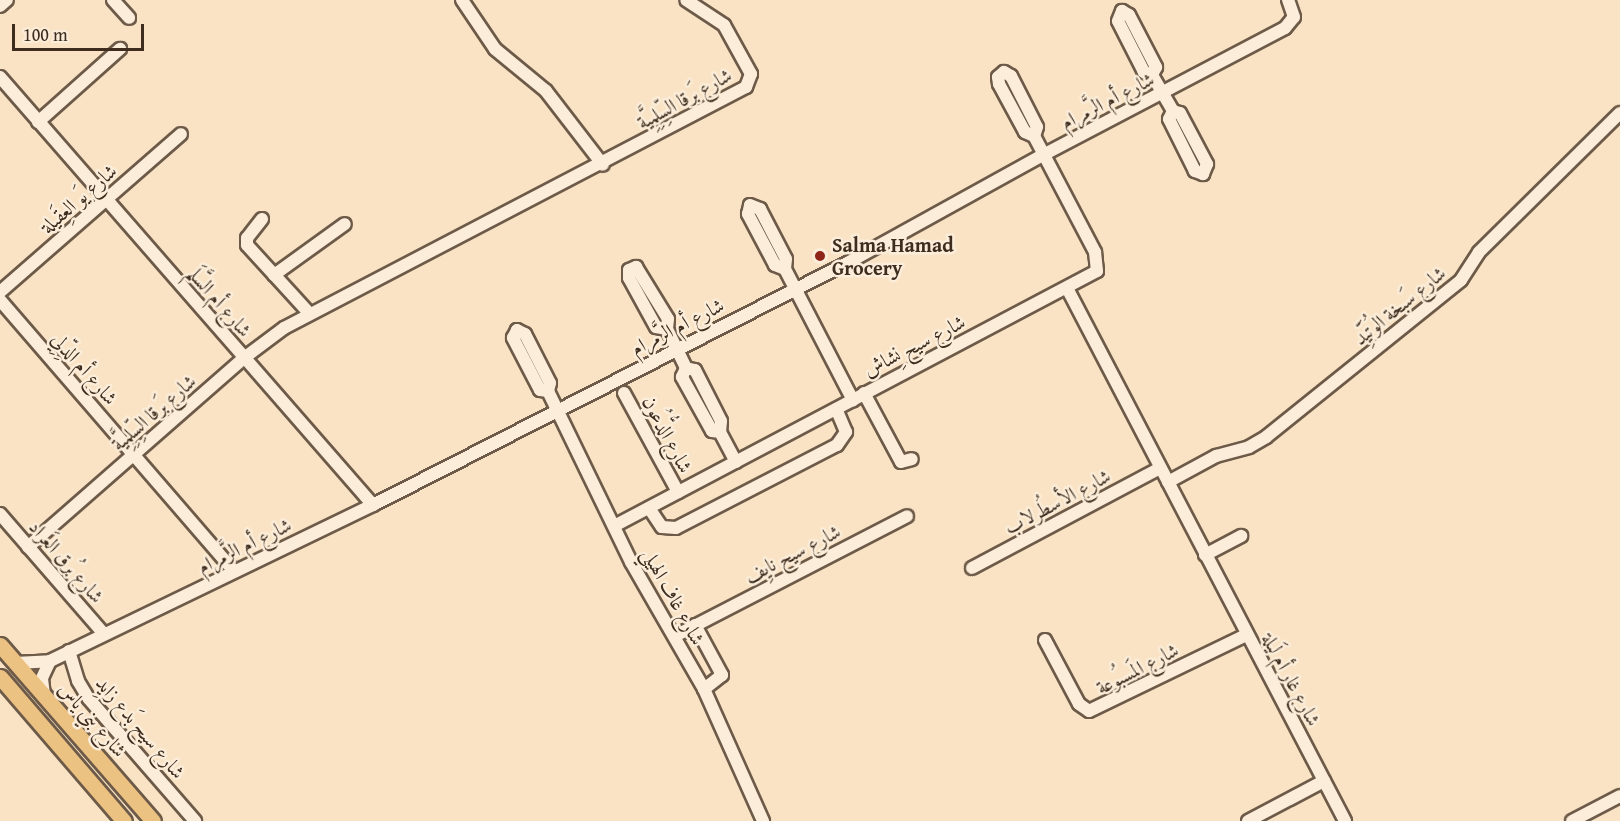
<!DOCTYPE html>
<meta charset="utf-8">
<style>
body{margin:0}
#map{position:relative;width:1620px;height:821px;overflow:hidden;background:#f9e3c4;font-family:"Gentium Book Plus",Amiri,serif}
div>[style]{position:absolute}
.roads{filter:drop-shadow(2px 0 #6d5a48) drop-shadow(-2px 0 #6d5a48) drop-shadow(0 2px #6d5a48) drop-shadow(0 -2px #6d5a48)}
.minor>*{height:12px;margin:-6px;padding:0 6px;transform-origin:6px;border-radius:6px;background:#fbedd9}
.major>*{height:15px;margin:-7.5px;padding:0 7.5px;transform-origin:7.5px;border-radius:7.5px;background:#ecc282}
.dots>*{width:16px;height:16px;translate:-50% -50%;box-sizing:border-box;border:3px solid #fbedd9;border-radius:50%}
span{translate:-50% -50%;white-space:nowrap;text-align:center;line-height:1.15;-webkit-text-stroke:5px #fbedd9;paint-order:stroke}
.street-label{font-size:20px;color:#3e2d1e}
.poi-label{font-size:20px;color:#3e2d1e;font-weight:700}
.left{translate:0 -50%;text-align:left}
.scale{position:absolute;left:12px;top:24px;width:132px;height:27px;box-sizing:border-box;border:3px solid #3e2d1e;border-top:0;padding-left:8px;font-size:18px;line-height:21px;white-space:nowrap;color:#3e2d1e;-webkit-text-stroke:4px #fbedd9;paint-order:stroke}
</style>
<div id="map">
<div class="roads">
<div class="minor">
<i style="left:113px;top:0;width:24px;rotate:48deg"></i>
<i style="left:462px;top:0;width:59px;rotate:56deg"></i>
<i style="left:495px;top:49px;width:66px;rotate:39.5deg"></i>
<i style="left:546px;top:91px;width:93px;rotate:52.4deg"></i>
<i style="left:0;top:6px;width:9px;rotate:-41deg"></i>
<i style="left:1122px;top:11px;width:8px;rotate:30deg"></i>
<i style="left:1129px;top:15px;width:59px;rotate:62.6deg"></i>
<i style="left:1156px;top:67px;width:9px;rotate:117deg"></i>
<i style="left:1152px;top:75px;width:9px;rotate:-159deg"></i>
<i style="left:1144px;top:72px;width:57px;rotate:-117deg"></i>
<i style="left:1118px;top:21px;width:11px;rotate:-68deg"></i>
<i style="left:1004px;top:72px;width:8px;rotate:30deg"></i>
<i style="left:1011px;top:76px;width:57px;rotate:63deg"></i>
<i style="left:1037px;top:127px;width:9px;rotate:108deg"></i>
<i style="left:1034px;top:136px;width:10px;rotate:-156deg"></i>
<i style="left:1025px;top:132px;width:55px;rotate:-118.4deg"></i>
<i style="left:999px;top:84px;width:7px;rotate:-98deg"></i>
<i style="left:998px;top:77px;width:8px;rotate:-40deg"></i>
<i style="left:1152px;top:75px;width:42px;rotate:59.7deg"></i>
<i style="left:0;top:77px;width:568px;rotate:48.93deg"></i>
<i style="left:1173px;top:111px;width:7px;rotate:16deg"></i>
<i style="left:1180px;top:113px;width:58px;rotate:62.1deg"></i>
<i style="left:1207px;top:164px;width:11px;rotate:112deg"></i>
<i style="left:1203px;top:174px;width:9px;rotate:-159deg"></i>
<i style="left:1195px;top:171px;width:58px;rotate:-116.6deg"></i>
<i style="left:1169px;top:119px;width:9px;rotate:-63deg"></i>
<i style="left:38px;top:122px;width:110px;rotate:-41.7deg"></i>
<i style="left:750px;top:205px;width:11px;rotate:22deg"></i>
<i style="left:760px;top:209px;width:56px;rotate:62.5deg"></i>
<i style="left:786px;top:259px;width:10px;rotate:96deg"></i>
<i style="left:785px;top:269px;width:11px;rotate:-158deg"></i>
<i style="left:775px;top:265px;width:58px;rotate:-117.9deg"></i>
<i style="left:748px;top:214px;width:9px;rotate:-77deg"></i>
<i style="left:262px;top:219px;width:24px;rotate:128deg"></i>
<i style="left:247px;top:238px;width:7px;rotate:90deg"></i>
<i style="left:247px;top:245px;width:93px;rotate:47.6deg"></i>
<i style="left:636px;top:267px;width:61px;rotate:58.4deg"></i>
<i style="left:668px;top:319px;width:10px;rotate:96deg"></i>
<i style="left:667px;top:329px;width:11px;rotate:-170deg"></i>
<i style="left:656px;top:327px;width:56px;rotate:-118.9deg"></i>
<i style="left:629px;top:278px;width:8px;rotate:-90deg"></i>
<i style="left:629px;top:270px;width:8px;rotate:-23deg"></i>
<i style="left:785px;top:269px;width:148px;rotate:62.6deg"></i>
<i style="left:274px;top:275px;width:87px;rotate:-35.7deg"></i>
<i style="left:1067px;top:288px;width:601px;rotate:62.45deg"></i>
<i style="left:0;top:292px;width:240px;rotate:-41.1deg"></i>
<i style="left:0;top:300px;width:358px;rotate:49.2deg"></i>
<i style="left:667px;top:329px;width:43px;rotate:64deg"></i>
<i style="left:517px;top:330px;width:9px;rotate:27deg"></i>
<i style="left:525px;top:334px;width:55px;rotate:63deg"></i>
<i style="left:550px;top:383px;width:8px;rotate:104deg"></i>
<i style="left:548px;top:391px;width:8px;rotate:-173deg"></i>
<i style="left:540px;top:390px;width:59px;rotate:-117.4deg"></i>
<i style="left:513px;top:338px;width:9px;rotate:-63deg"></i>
<i style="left:686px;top:368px;width:9px;rotate:13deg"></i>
<i style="left:695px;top:370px;width:57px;rotate:63deg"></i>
<i style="left:721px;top:421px;width:11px;rotate:95deg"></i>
<i style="left:720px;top:432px;width:8px;rotate:-173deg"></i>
<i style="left:712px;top:431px;width:62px;rotate:-119.1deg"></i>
<i style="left:682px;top:377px;width:10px;rotate:-66deg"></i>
<i style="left:548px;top:391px;width:190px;rotate:64.1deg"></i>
<i style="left:631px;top:562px;width:146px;rotate:60.1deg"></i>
<i style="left:704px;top:689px;width:145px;rotate:65.9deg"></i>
<i style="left:624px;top:393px;width:113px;rotate:61.4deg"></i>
<i style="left:864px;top:393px;width:78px;rotate:61.8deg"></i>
<i style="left:901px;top:462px;width:11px;rotate:-15deg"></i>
<i style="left:720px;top:432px;width:34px;rotate:62deg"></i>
<i style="left:1168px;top:482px;width:55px;rotate:-28.4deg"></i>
<i style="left:1216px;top:456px;width:34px;rotate:-15deg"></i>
<i style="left:1249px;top:447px;width:20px;rotate:-30deg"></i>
<i style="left:1266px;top:437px;width:250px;rotate:-38.8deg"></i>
<i style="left:1461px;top:280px;width:33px;rotate:-57deg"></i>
<i style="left:1479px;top:252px;width:198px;rotate:-44.6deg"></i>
<i style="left:649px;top:508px;width:23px;rotate:56deg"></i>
<i style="left:662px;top:527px;width:14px;rotate:4deg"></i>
<i style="left:676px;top:528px;width:181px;rotate:-27.3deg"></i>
<i style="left:837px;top:445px;width:16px;rotate:-55deg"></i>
<i style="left:846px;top:432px;width:25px;rotate:-113deg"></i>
<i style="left:0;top:514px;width:159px;rotate:49.1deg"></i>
<i style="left:616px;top:525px;width:544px;rotate:-27.84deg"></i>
<i style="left:1097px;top:271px;width:19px;rotate:-96deg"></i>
<i style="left:1095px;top:252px;width:131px;rotate:-117.7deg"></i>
<i style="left:28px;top:547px;width:287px;rotate:-41.2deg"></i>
<i style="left:244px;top:358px;width:50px;rotate:-36.9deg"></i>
<i style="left:284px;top:328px;width:521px;rotate:-27.55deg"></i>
<i style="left:746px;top:87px;width:14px;rotate:-69deg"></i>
<i style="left:751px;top:74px;width:56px;rotate:-118.9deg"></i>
<i style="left:724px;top:25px;width:45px;rotate:-146.7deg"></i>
<i style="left:1205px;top:555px;width:41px;rotate:-27.8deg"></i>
<i style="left:972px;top:568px;width:213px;rotate:-28deg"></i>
<i style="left:695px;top:625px;width:57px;rotate:61.6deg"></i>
<i style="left:722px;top:675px;width:23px;rotate:142deg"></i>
<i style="left:675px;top:636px;width:261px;rotate:-27.3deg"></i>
<i style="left:1045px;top:640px;width:72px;rotate:62deg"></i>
<i style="left:1079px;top:704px;width:12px;rotate:35deg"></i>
<i style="left:1089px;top:711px;width:174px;rotate:-25.8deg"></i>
<i style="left:69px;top:651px;width:31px;rotate:73deg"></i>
<i style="left:78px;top:681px;width:21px;rotate:59deg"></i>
<i style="left:89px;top:699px;width:162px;rotate:49deg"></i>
<i style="left:15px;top:663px;width:35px;rotate:-3deg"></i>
<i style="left:50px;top:661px;width:359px;rotate:-25.8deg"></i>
<i style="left:373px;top:505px;width:534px;rotate:-27.04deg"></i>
<i style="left:849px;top:262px;width:222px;rotate:-28.9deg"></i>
<i style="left:1043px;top:155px;width:273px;rotate:-27.7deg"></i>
<i style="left:1285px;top:28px;width:14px;rotate:-51deg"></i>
<i style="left:1294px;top:17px;width:18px;rotate:-109deg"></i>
<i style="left:44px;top:695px;width:17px;rotate:-97deg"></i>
<i style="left:42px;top:678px;width:19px;rotate:-65deg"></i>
<i style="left:1248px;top:821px;width:86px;rotate:-27.8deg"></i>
<i style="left:1572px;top:821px;width:54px;rotate:-27.5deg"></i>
</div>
<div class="major">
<i style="left:0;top:645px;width:233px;rotate:49deg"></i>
<i style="left:0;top:677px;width:190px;rotate:49.3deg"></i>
</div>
</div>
<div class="dots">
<i style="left:820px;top:256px;background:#8f2418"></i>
</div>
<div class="street-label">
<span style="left:684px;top:98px;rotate:-29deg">شارع بَرقا السِّلِمِيَّة</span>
<span style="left:1107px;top:100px;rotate:-27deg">شارع أم الرَّمرام</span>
<span style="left:78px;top:198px;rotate:-41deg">شارع يَو العِقَيلة</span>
<span style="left:220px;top:301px;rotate:49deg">شارع أم السَّلَم</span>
<span style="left:1399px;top:305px;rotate:-39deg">شارع سَبخة الوُتَيِّد</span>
<span style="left:677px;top:326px;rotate:-27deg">شارع أم الرَّمرام</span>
<span style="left:914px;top:345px;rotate:-27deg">شارع سيح نِشاش</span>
<span style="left:85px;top:368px;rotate:49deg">شارع أم الدِّلِي</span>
<span style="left:153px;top:412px;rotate:-41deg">شارع بَرقا السِّلِمِيَّة</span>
<span style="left:668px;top:434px;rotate:62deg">شارع الدُّعُون</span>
<span style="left:1057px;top:501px;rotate:-28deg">شارع الأسطُرلاب</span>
<span style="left:244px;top:545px;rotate:-26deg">شارع أم الرَّمرام</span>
<span style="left:792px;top:553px;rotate:-27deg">شارع سيح نايِف</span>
<span style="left:67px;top:561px;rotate:49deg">شارع بُرق العَراد</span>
<span style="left:674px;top:596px;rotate:61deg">شارع غاف الهيلي</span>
<span style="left:1137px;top:668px;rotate:-27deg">شارع المَسبُوعة</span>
<span style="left:1292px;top:679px;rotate:62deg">شارع غار أم لَيلة</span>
<span style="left:93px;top:719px;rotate:49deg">شارع بني ياس</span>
<span style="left:141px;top:727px;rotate:50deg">شارع سيح بَدع زايِد</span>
</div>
<div class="poi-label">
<span class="left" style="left:832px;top:256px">Salma Hamad<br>Grocery</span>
</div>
<div class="scale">100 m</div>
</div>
